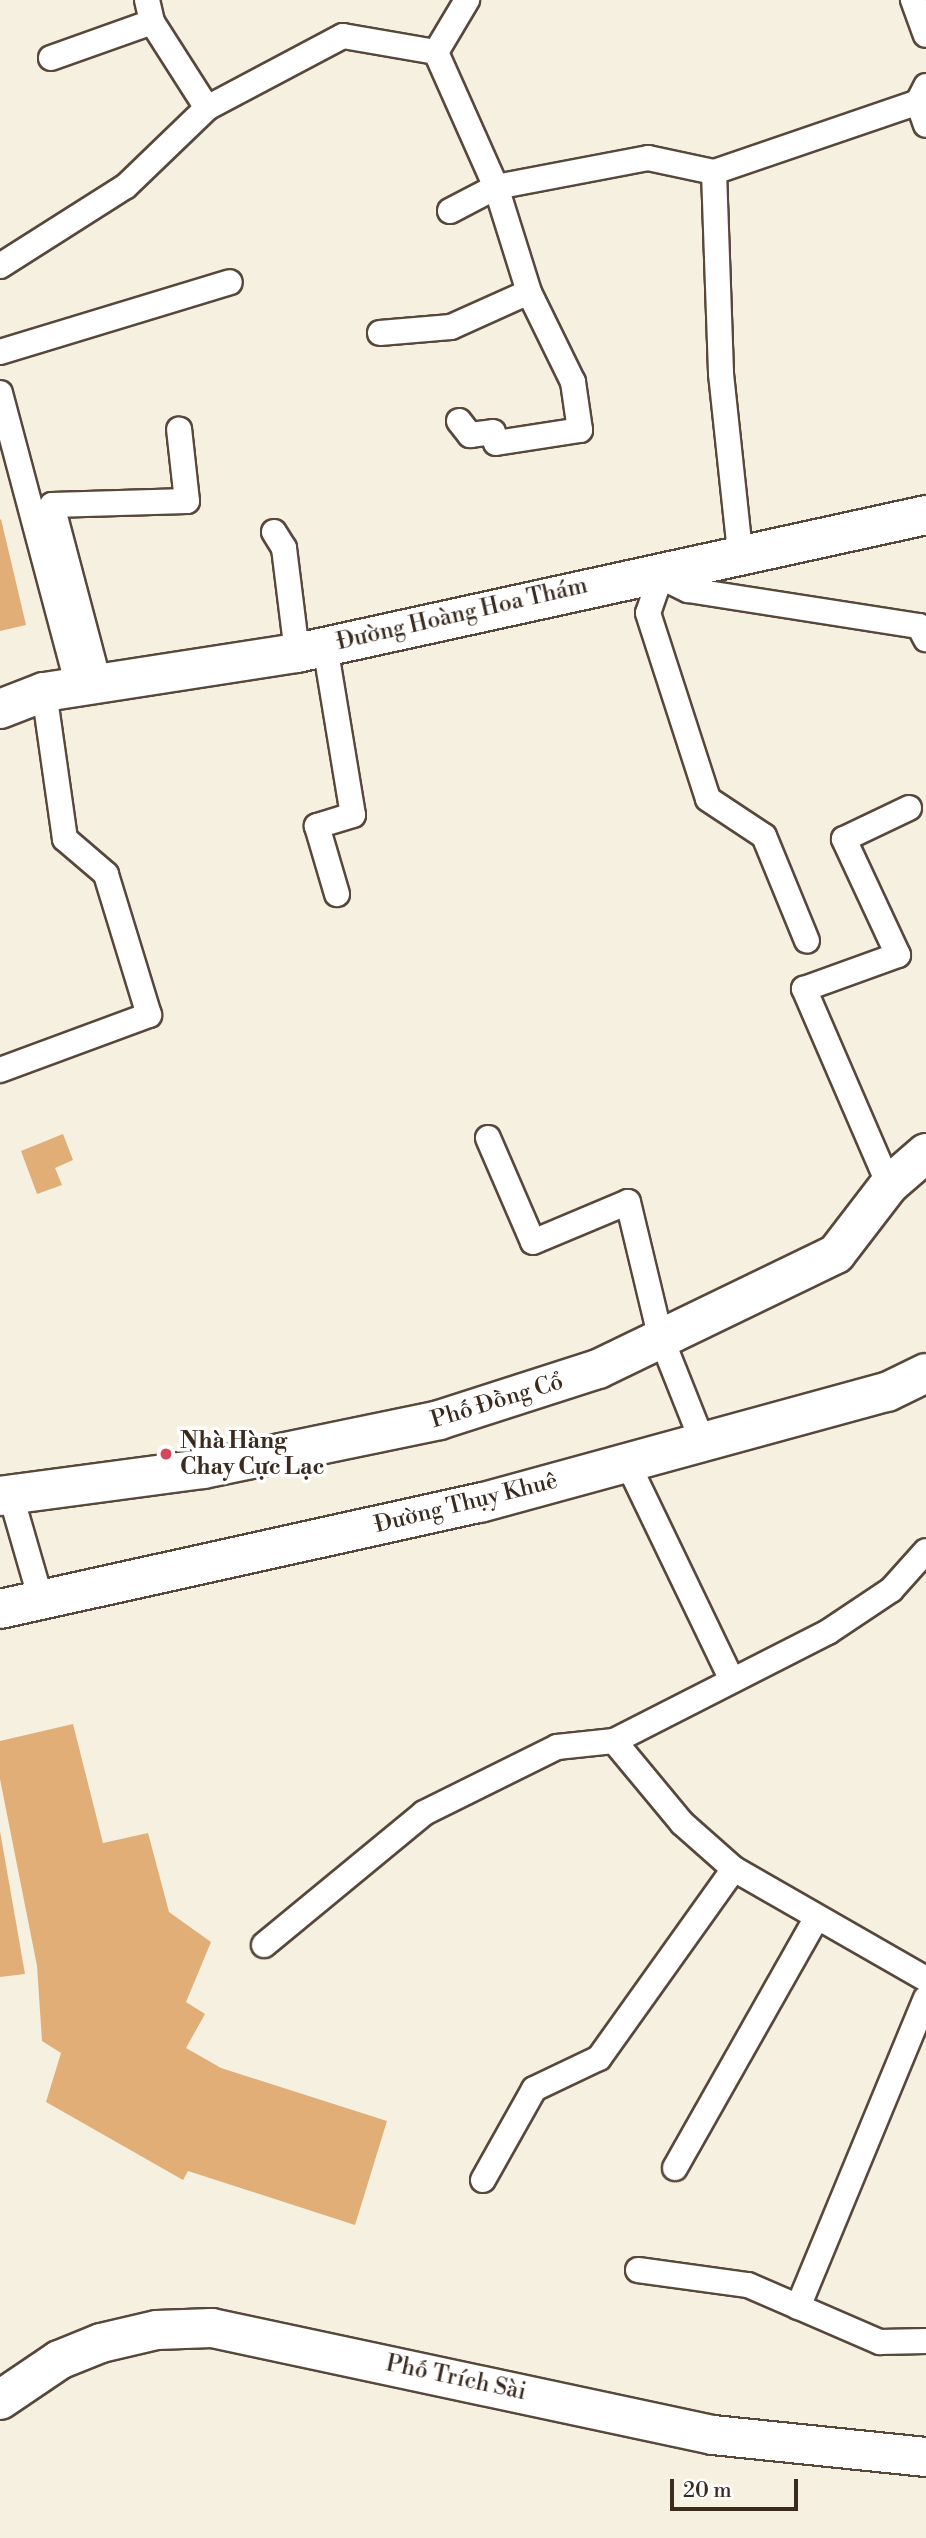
<!DOCTYPE html>
<meta charset="utf-8">
<style>
body{margin:0}
#map{position:relative;width:926px;height:2538px;overflow:hidden;background:#f6f0e0;font-family:"Libre Bodoni",serif}
div>[style]{position:absolute}
.building>*{inset:0;background:#e2ae78}
.roads{filter:drop-shadow(2px 0 #57483b) drop-shadow(-2px 0 #57483b) drop-shadow(0 2px #57483b) drop-shadow(0 -2px #57483b)}
.service>*{height:24px;margin:-12px;padding:0 12px;transform-origin:12px;border-radius:12px;background:#fff}
.minor>*{height:38px;margin:-19px;padding:0 19px;transform-origin:19px;border-radius:19px;background:#fff}
.tertiary>*{height:38px;margin:-19px;padding:0 19px;transform-origin:19px;border-radius:19px;background:#fff}
.secondary>*{height:38px;margin:-19px;padding:0 19px;transform-origin:19px;border-radius:19px;background:#fff}
.dots>*{width:19px;height:19px;translate:-50% -50%;box-sizing:border-box;border:4px solid #fff;border-radius:50%}
span{translate:-50% -50%;white-space:nowrap;text-align:center;line-height:1.15;-webkit-text-stroke:7px #fff;paint-order:stroke}
.street-label{font-size:23px;color:#3b2a1e}
.poi-label{font-size:23px;color:#3b2a1e;font-weight:700}
.left{translate:0 -50%;text-align:left}
.scale{position:absolute;left:670px;top:2479px;width:128px;height:32px;box-sizing:border-box;border:4px solid #3b2a1e;border-top:0;padding-left:9px;font-size:21px;line-height:24px;white-space:nowrap;color:#3b2a1e;-webkit-text-stroke:5px #fff;paint-order:stroke}
</style>
<div id="map">
<div class="building">
<i style="clip-path:polygon(1px 519px,26px 625px,0 631px,0 520px)"></i>
<i style="clip-path:polygon(63px 1134px,73px 1160px,55px 1168px,62px 1185px,37px 1194px,21px 1151px)"></i>
<i style="clip-path:polygon(73px 1724px,103px 1843px,148px 1833px,169px 1912px,211px 1942px,186px 2002px,205px 2014px,186px 2048px,221px 2068px,387px 2121px,355px 2225px,188px 2171px,183px 2180px,46px 2102px,61px 2053px,42px 2041px,37px 1966px,0 1779px,0 1741px)"></i>
<i style="clip-path:polygon(0 1831px,25px 1974px,0 1977px)"></i>
</div>
<div class="roads">
<div class="service">
<i style="left:147px;top:0;width:23px;rotate:77deg"></i>
<i style="left:152px;top:22px;width:102px;rotate:57.4deg"></i>
<i style="left:913px;top:0;width:37px;rotate:70deg"></i>
<i style="left:51px;top:58px;width:107px;rotate:-19.6deg"></i>
<i style="left:918px;top:102px;width:24px;rotate:71deg"></i>
<i style="left:714px;top:172px;width:202px;rotate:88deg"></i>
<i style="left:721px;top:374px;width:180px;rotate:83.9deg"></i>
<i style="left:714px;top:172px;width:216px;rotate:-18.9deg"></i>
<i style="left:918px;top:102px;width:18px;rotate:-63deg"></i>
<i style="left:496px;top:187px;width:155px;rotate:-10.8deg"></i>
<i style="left:648px;top:158px;width:67px;rotate:12deg"></i>
<i style="left:450px;top:211px;width:52px;rotate:-27.6deg"></i>
<i style="left:0;top:266px;width:149px;rotate:-32.4deg"></i>
<i style="left:126px;top:186px;width:112px;rotate:-43.9deg"></i>
<i style="left:207px;top:108px;width:154px;rotate:-27.9deg"></i>
<i style="left:343px;top:36px;width:94px;rotate:9.8deg"></i>
<i style="left:380px;top:333px;width:71px;rotate:-4.8deg"></i>
<i style="left:451px;top:327px;width:85px;rotate:-24.2deg"></i>
<i style="left:0;top:352px;width:240px;rotate:-16.9deg"></i>
<i style="left:0;top:393px;width:303px;rotate:75.1deg"></i>
<i style="left:459px;top:421px;width:18px;rotate:52deg"></i>
<i style="left:470px;top:435px;width:23px;rotate:-7deg"></i>
<i style="left:493px;top:432px;width:11px;rotate:75deg"></i>
<i style="left:496px;top:443px;width:85px;rotate:-8.8deg"></i>
<i style="left:580px;top:430px;width:49px;rotate:-98.3deg"></i>
<i style="left:573px;top:382px;width:100px;rotate:-116.1deg"></i>
<i style="left:529px;top:292px;width:110px;rotate:-107.4deg"></i>
<i style="left:496px;top:187px;width:148px;rotate:-114deg"></i>
<i style="left:436px;top:52px;width:61px;rotate:-59.2deg"></i>
<i style="left:274px;top:532px;width:19px;rotate:58deg"></i>
<i style="left:284px;top:548px;width:106px;rotate:82.9deg"></i>
<i style="left:649px;top:571px;width:20px;rotate:70deg"></i>
<i style="left:656px;top:590px;width:24px;rotate:109deg"></i>
<i style="left:648px;top:613px;width:195px;rotate:72.1deg"></i>
<i style="left:708px;top:799px;width:67px;rotate:33.5deg"></i>
<i style="left:764px;top:836px;width:113px;rotate:67.7deg"></i>
<i style="left:653px;top:573px;width:39px;rotate:26deg"></i>
<i style="left:688px;top:590px;width:234px;rotate:8.9deg"></i>
<i style="left:919px;top:626px;width:15px;rotate:62deg"></i>
<i style="left:325px;top:646px;width:171px;rotate:80.6deg"></i>
<i style="left:353px;top:815px;width:38px;rotate:163deg"></i>
<i style="left:317px;top:826px;width:71px;rotate:73.6deg"></i>
<i style="left:99px;top:683px;width:184px;rotate:-104.8deg"></i>
<i style="left:52px;top:505px;width:135px;rotate:-1.7deg"></i>
<i style="left:187px;top:501px;width:72px;rotate:-96.3deg"></i>
<i style="left:0;top:1070px;width:159px;rotate:-20.3deg"></i>
<i style="left:149px;top:1015px;width:147px;rotate:-107deg"></i>
<i style="left:106px;top:874px;width:54px;rotate:-139.5deg"></i>
<i style="left:65px;top:839px;width:148px;rotate:-98.1deg"></i>
<i style="left:488px;top:1138px;width:113px;rotate:66.6deg"></i>
<i style="left:533px;top:1242px;width:103px;rotate:-22.8deg"></i>
<i style="left:628px;top:1202px;width:137px;rotate:76.5deg"></i>
<i style="left:660px;top:1335px;width:116px;rotate:68.3deg"></i>
<i style="left:889px;top:1185px;width:214px;rotate:-113.4deg"></i>
<i style="left:804px;top:989px;width:100px;rotate:-19.9deg"></i>
<i style="left:898px;top:955px;width:128px;rotate:-115deg"></i>
<i style="left:844px;top:839px;width:72px;rotate:-25.5deg"></i>
<i style="left:626px;top:1460px;width:244px;rotate:64.3deg"></i>
<i style="left:11px;top:1496px;width:108px;rotate:73.9deg"></i>
<i style="left:614px;top:1741px;width:107px;rotate:50.3deg"></i>
<i style="left:682px;top:1823px;width:69px;rotate:41.5deg"></i>
<i style="left:734px;top:1869px;width:221px;rotate:29.8deg"></i>
<i style="left:264px;top:1945px;width:207px;rotate:-39.5deg"></i>
<i style="left:424px;top:1813px;width:148px;rotate:-26.4deg"></i>
<i style="left:557px;top:1747px;width:57px;rotate:-6deg"></i>
<i style="left:614px;top:1741px;width:240px;rotate:-27deg"></i>
<i style="left:828px;top:1632px;width:76px;rotate:-33.7deg"></i>
<i style="left:891px;top:1590px;width:52px;rotate:-48.1deg"></i>
<i style="left:675px;top:2168px;width:284px;rotate:-60.5deg"></i>
<i style="left:483px;top:2180px;width:104px;rotate:-60.7deg"></i>
<i style="left:534px;top:2089px;width:72px;rotate:-25.5deg"></i>
<i style="left:599px;top:2058px;width:232px;rotate:-54.5deg"></i>
<i style="left:638px;top:2270px;width:111px;rotate:7.8deg"></i>
<i style="left:748px;top:2285px;width:144px;rotate:23.4deg"></i>
<i style="left:880px;top:2342px;width:46px;rotate:-1.2deg"></i>
<i style="left:798px;top:2307px;width:334px;rotate:-67.5deg"></i>
</div>
<div class="minor">
<i style="left:0;top:1496px;width:205px;rotate:-7.6deg"></i>
<i style="left:203px;top:1469px;width:241px;rotate:-11.7deg"></i>
<i style="left:439px;top:1420px;width:167px;rotate:-17.8deg"></i>
<i style="left:598px;top:1369px;width:264px;rotate:-25.8deg"></i>
<i style="left:836px;top:1254px;width:87px;rotate:-52.5deg"></i>
<i style="left:889px;top:1185px;width:49px;rotate:-40.9deg"></i>
</div>
<div class="tertiary">
<i style="left:0;top:2400px;width:71px;rotate:-34.1deg"></i>
<i style="left:59px;top:2360px;width:45px;rotate:-22deg"></i>
<i style="left:101px;top:2343px;width:57px;rotate:-13.1deg"></i>
<i style="left:157px;top:2330px;width:55px;rotate:-2.1deg"></i>
<i style="left:212px;top:2328px;width:512px;rotate:12.06deg"></i>
<i style="left:713px;top:2435px;width:214px;rotate:5.9deg"></i>
</div>
<div class="secondary">
<i style="left:0;top:709px;width:47px;rotate:-21.1deg"></i>
<i style="left:44px;top:692px;width:256px;rotate:-8.8deg"></i>
<i style="left:297px;top:653px;width:644px;rotate:-12.37deg"></i>
<i style="left:0;top:1609px;width:492px;rotate:-12.5deg"></i>
<i style="left:480px;top:1503px;width:422px;rotate:-15.3deg"></i>
<i style="left:887px;top:1392px;width:43px;rotate:-26deg"></i>
</div>
</div>
<div class="dots">
<i style="left:166px;top:1454px;background:#d1495b"></i>
</div>
<div class="street-label">
<span style="left:462px;top:614px;rotate:-13deg">Đường Hoàng Hoa Thám</span>
<span style="left:497px;top:1401px;rotate:-17deg">Phố Đồng Cổ</span>
<span style="left:466px;top:1503px;rotate:-14deg">Đường Thụy Khuê</span>
<span style="left:456px;top:2378px;rotate:12deg">Phố Trích Sài</span>
</div>
<div class="poi-label">
<span class="left" style="left:180px;top:1454px">Nhà Hàng<br>Chay Cực Lạc</span>
</div>
<div class="scale">20 m</div>
</div>
